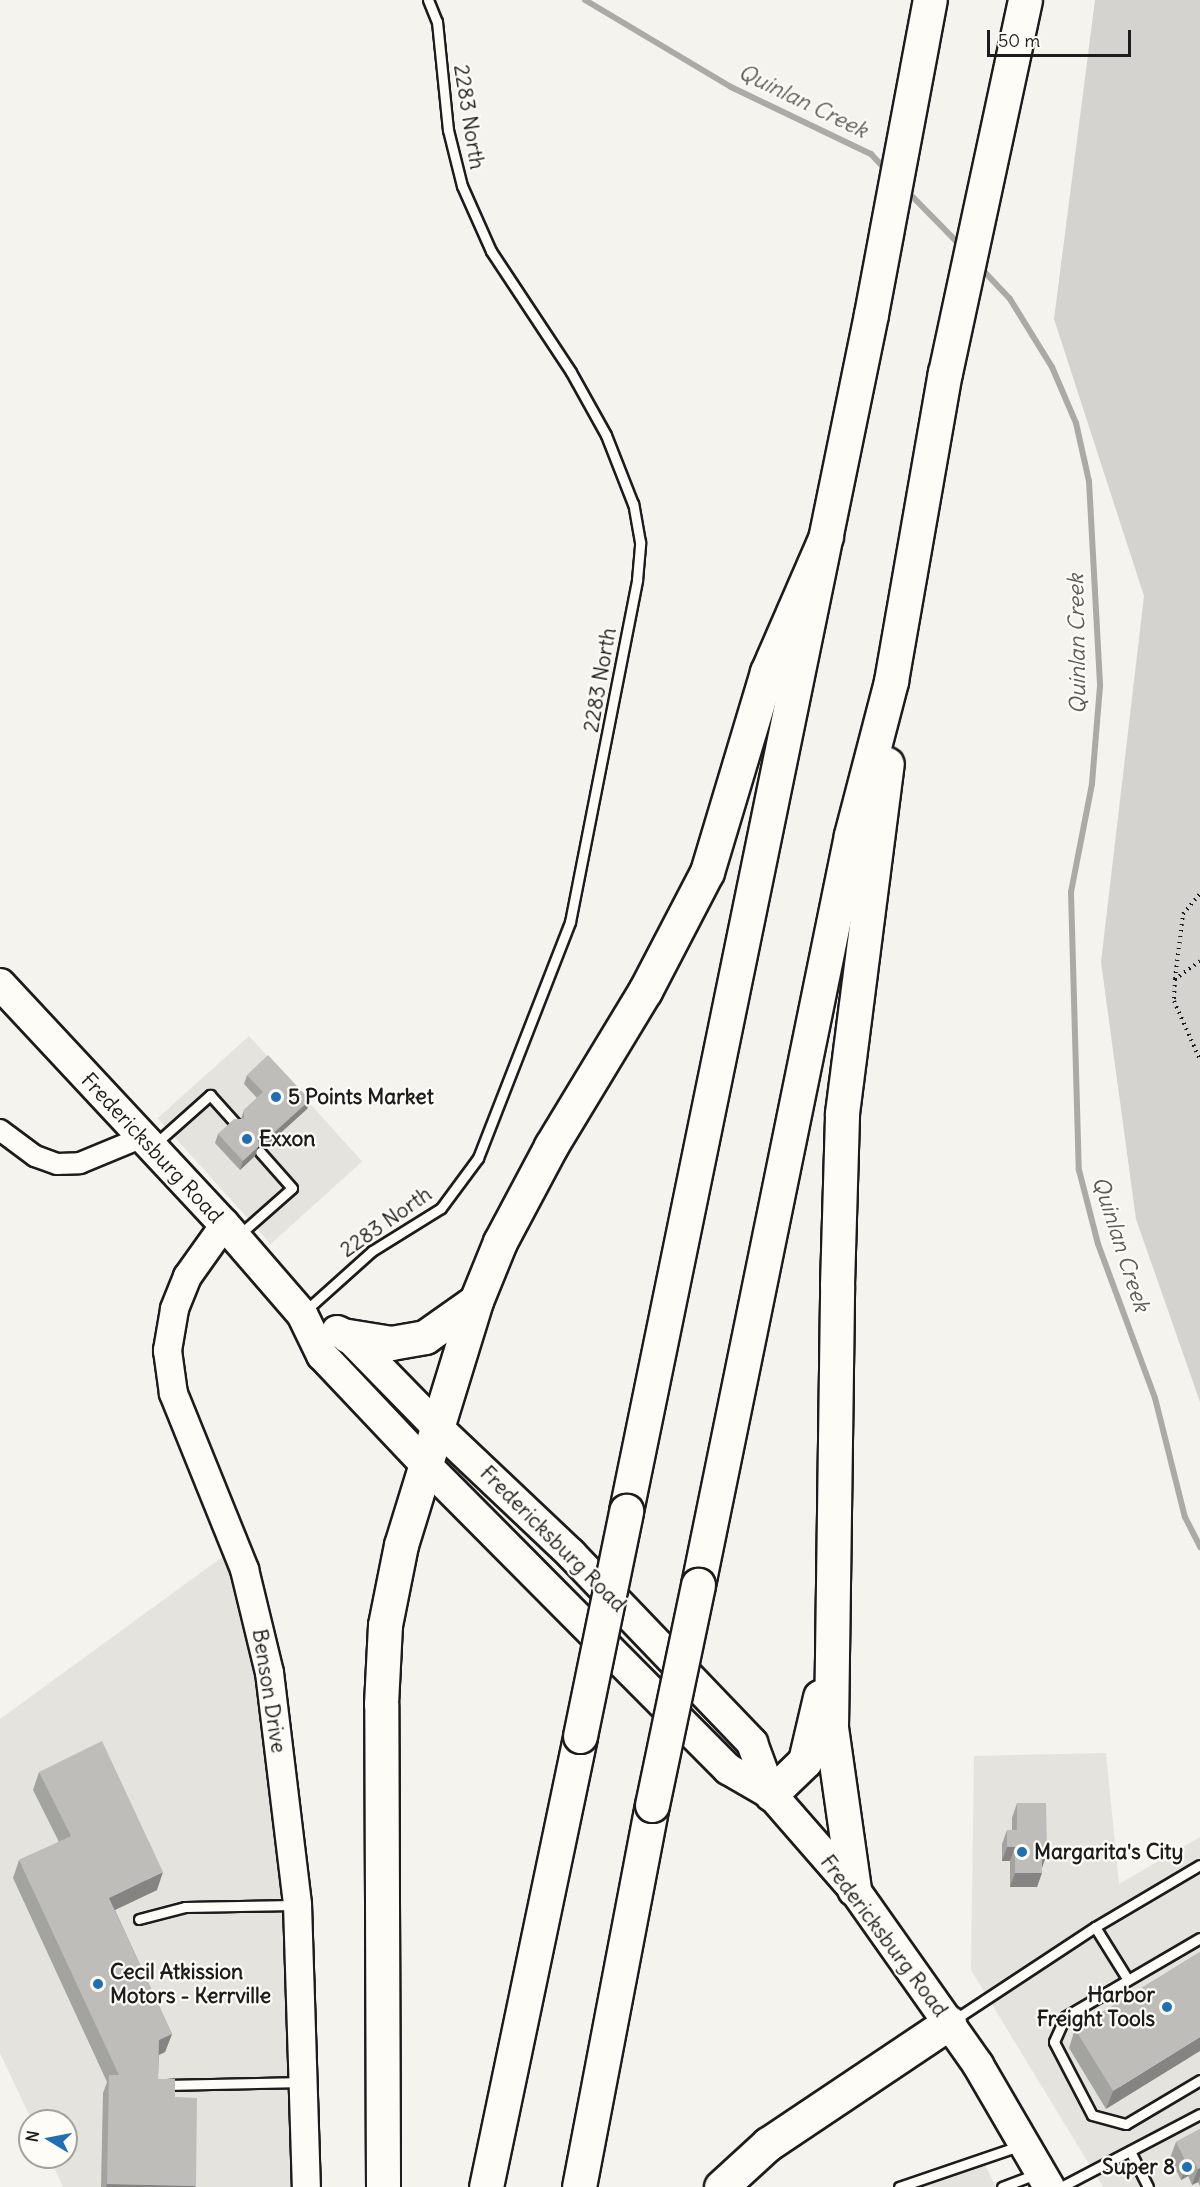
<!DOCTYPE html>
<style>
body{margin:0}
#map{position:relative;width:1200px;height:2187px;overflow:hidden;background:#f4f3ee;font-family:Delius,sans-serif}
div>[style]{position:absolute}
.built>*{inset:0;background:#e4e3de;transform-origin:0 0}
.green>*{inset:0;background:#d4d3cf}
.stream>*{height:6px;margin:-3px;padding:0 3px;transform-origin:3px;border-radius:3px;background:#abaaa6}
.path>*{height:4px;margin-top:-2px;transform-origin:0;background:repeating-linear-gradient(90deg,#1c1c1c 0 1.5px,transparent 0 6px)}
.roads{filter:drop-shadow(2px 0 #1c1c1c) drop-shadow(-2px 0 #1c1c1c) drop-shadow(0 2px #1c1c1c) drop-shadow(0 -2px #1c1c1c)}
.lane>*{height:9px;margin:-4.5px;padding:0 4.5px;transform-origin:4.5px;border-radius:4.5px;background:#fdfcf7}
.street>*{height:20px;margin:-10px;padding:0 10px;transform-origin:10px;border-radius:10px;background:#fdfcf7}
.secondary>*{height:27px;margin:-13.5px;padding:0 13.5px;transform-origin:13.5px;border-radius:13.5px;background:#fdfcf7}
.primary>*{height:30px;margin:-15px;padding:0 15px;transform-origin:15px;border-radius:15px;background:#fdfcf7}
.highway>*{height:33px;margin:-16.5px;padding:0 16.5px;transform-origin:16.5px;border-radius:16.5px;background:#fdfcf7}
.bridges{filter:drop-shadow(2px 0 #1c1c1c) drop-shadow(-2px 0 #1c1c1c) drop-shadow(0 2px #1c1c1c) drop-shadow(0 -2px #1c1c1c)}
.highway-bridge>*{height:33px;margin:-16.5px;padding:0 16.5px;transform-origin:16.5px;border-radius:16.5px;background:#fdfcf7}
.wall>*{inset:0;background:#a3a3a0}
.shaded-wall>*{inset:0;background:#858482}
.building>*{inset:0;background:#bebdba}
.dots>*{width:16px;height:16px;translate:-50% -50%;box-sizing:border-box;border:3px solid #fdfcf7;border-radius:50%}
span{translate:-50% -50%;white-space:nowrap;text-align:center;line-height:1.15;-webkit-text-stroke:4.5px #fdfcf7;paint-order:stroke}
.street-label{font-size:21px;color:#1c1c1c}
.poi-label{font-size:21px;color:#1c1c1c;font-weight:700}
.left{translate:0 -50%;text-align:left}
.right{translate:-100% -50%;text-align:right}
.water-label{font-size:22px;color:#5c5c5a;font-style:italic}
.north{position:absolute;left:18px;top:2109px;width:60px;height:60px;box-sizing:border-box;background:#fdfcf7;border:2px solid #a3a29f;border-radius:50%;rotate:280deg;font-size:16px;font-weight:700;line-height:24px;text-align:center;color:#1c1c1c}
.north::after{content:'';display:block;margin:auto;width:21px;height:27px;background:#1f6fb2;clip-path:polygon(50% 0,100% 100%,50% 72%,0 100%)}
.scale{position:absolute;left:987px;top:30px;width:144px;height:27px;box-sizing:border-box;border:3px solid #1c1c1c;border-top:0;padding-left:8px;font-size:18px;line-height:21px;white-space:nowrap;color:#1c1c1c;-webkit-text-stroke:4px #fdfcf7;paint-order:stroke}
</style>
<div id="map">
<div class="built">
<i style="left:249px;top:1036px;width:169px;height:123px;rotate:48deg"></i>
<i style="clip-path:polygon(225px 1555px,249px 1625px,284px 1855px,297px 2187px,63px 2187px,49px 2157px,66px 2157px,66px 2121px,32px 2121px,0 2053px,0 1719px)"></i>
<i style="clip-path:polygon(1106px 1753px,1119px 1884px,1200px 1837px,1200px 2187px,1103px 2187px,971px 1970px,974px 1756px)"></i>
<i style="clip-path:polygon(984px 2163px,996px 2187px,919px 2187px)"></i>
</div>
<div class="green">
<i style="clip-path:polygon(1095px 0,1200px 0,1200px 1402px,1136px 1219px,1101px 962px,1144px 596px,1054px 319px)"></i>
</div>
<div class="stream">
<i style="left:585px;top:0;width:170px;rotate:30.8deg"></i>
<i style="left:731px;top:87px;width:155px;rotate:25.6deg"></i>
<i style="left:871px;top:154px;width:22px;rotate:47deg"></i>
<i style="left:906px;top:190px;width:80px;rotate:45.5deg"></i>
<i style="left:979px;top:266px;width:45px;rotate:46.8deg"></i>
<i style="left:1010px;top:299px;width:80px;rotate:58.3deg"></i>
<i style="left:1052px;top:367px;width:61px;rotate:66.8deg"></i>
<i style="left:1076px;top:423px;width:59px;rotate:77.4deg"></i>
<i style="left:1089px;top:481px;width:205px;rotate:86.9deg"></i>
<i style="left:1100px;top:686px;width:98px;rotate:94.7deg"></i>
<i style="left:1092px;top:784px;width:110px;rotate:101deg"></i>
<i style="left:1071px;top:892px;width:278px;rotate:88.4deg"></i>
<i style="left:1079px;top:1170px;width:76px;rotate:75.6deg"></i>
<i style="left:1098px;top:1244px;width:164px;rotate:69.7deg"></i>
<i style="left:1155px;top:1398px;width:123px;rotate:75.9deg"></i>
<i style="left:1185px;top:1517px;width:34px;rotate:63deg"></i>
</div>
<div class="path">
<i style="left:1200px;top:961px;width:31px;rotate:144deg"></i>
<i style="left:1175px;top:979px;width:22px;rotate:93deg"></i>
<i style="left:1174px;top:1001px;width:64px;rotate:66.2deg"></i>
<i style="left:1175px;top:979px;width:65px;rotate:-83deg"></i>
<i style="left:1183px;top:914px;width:26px;rotate:-50deg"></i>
</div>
<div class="roads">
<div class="lane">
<i style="left:155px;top:1144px;width:74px;rotate:-41.7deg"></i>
<i style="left:210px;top:1095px;width:39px;rotate:48deg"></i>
<i style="left:240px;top:1234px;width:69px;rotate:-41.5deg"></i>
<i style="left:292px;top:1188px;width:48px;rotate:-131.6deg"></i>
<i style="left:304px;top:1312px;width:91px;rotate:-41.9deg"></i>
<i style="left:372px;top:1251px;width:81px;rotate:-31.9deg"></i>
<i style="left:441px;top:1208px;width:62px;rotate:-53.5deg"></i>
<i style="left:478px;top:1158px;width:253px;rotate:-68.7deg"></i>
<i style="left:570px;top:922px;width:349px;rotate:-78.9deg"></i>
<i style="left:637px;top:580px;width:38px;rotate:-85deg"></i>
<i style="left:640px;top:542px;width:39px;rotate:-100deg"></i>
<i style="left:633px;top:504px;width:74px;rotate:-111.4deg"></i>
<i style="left:606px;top:435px;width:72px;rotate:-119.1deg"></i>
<i style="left:571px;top:372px;width:145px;rotate:-123.5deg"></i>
<i style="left:491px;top:251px;width:71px;rotate:-114deg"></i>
<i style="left:462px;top:186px;width:58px;rotate:-104deg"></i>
<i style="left:448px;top:130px;width:109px;rotate:-95.8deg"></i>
<i style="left:437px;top:22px;width:24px;rotate:-112deg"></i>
<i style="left:139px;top:1919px;width:48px;rotate:-14.6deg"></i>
<i style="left:185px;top:1907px;width:109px;rotate:-1.1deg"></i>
<i style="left:1095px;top:1927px;width:62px;rotate:58.1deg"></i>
<i style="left:1200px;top:1938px;width:156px;rotate:149.7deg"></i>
<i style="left:1065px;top:2017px;width:27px;rotate:114deg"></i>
<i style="left:1054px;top:2042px;width:82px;rotate:62.5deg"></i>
<i style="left:1092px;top:2115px;width:35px;rotate:15deg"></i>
<i style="left:1126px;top:2124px;width:86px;rotate:-30.7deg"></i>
<i style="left:954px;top:2020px;width:169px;rotate:-33.4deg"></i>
<i style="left:1095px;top:1927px;width:122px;rotate:-30.6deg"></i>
<i style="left:170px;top:2085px;width:129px;rotate:-1.3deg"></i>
<i style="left:1130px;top:2151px;width:40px;rotate:63.4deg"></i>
<i style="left:899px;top:2187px;width:130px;rotate:-18.9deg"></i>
<i style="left:1002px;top:2187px;width:36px;rotate:-21deg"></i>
<i style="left:1061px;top:2187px;width:157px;rotate:-27.7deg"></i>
</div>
<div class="street">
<i style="left:0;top:1130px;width:44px;rotate:36.6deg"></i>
<i style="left:35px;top:1156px;width:23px;rotate:20deg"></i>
<i style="left:57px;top:1164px;width:23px;rotate:-2deg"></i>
<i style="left:80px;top:1163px;width:68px;rotate:-22.4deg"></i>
</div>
<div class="secondary">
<i style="left:224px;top:1224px;width:64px;rotate:125.4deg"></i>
<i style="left:187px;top:1276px;width:35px;rotate:112deg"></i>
<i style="left:174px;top:1309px;width:42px;rotate:99.7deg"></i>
<i style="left:167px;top:1350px;width:43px;rotate:82.1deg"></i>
<i style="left:173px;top:1393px;width:190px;rotate:68deg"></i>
<i style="left:244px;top:1569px;width:106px;rotate:76.4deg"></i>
<i style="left:269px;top:1672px;width:234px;rotate:83.1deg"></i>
<i style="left:297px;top:1904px;width:283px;rotate:88.2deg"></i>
</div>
<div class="primary">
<i style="left:0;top:984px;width:328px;rotate:47deg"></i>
<i style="left:224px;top:1224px;width:119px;rotate:49.1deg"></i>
<i style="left:302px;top:1314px;width:46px;rotate:64deg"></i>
<i style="left:322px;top:1355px;width:151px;rotate:46.6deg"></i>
<i style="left:426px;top:1465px;width:429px;rotate:45.2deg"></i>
<i style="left:728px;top:1769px;width:50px;rotate:30.2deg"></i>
<i style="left:771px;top:1794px;width:126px;rotate:48.9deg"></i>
<i style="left:854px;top:1889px;width:215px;rotate:54.8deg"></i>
<i style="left:978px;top:2065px;width:141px;rotate:59.8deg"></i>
<i style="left:337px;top:1331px;width:12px;rotate:24deg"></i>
<i style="left:348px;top:1336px;width:130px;rotate:45.6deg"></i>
<i style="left:439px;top:1429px;width:182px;rotate:43.4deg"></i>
<i style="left:571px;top:1554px;width:262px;rotate:46.2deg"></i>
<i style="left:752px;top:1743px;width:54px;rotate:69.6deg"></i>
</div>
<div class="highway">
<i style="left:348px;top:1336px;width:44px;rotate:9.2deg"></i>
<i style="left:391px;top:1343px;width:35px;rotate:-10deg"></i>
<i style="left:425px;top:1337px;width:62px;rotate:-35.2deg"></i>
<i style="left:626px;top:1511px;width:1222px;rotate:-78.43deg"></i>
<i style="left:871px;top:314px;width:319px;rotate:-79.4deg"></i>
<i style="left:698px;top:1585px;width:765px;rotate:-78.47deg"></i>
<i style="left:851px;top:835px;width:159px;rotate:-75.4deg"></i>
<i style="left:891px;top:681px;width:313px;rotate:-80.1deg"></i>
<i style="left:945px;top:373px;width:381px;rotate:-77.9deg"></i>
<i style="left:771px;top:1794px;width:47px;rotate:-44.1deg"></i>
<i style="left:805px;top:1761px;width:66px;rotate:-76.8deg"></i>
<i style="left:854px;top:1889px;width:164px;rotate:-98.1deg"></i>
<i style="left:831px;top:1727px;width:442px;rotate:-89.2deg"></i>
<i style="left:837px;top:1285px;width:172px;rotate:-88.3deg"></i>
<i style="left:842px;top:1113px;width:352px;rotate:-82.7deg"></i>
<i style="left:383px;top:2187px;width:483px;rotate:-90.2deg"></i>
<i style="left:381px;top:1704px;width:79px;rotate:-87.1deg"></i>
<i style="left:385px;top:1625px;width:82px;rotate:-78.7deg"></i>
<i style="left:401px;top:1545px;width:255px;rotate:-72.9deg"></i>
<i style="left:476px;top:1301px;width:64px;rotate:-67.9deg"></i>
<i style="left:500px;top:1242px;width:109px;rotate:-62deg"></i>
<i style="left:551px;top:1146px;width:181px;rotate:-58.8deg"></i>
<i style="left:645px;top:991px;width:134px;rotate:-62.5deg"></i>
<i style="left:707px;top:872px;width:209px;rotate:-73.3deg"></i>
<i style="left:767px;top:672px;width:148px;rotate:-66.5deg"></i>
<i style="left:486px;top:2187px;width:461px;rotate:-78.2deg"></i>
<i style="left:579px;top:2187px;width:389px;rotate:-79.2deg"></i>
<i style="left:721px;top:2187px;width:64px;rotate:-42.5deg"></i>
<i style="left:768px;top:2144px;width:218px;rotate:-33.8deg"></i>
</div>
</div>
<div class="bridges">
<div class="highway-bridge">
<i style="left:580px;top:1736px;width:230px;rotate:-78.4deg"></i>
<i style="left:652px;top:1805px;width:225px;rotate:-78.2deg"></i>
</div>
</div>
<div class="wall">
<i style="clip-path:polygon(247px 1075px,310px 1100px,307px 1109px,265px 1147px,258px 1147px,255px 1156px,240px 1170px,215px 1143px,218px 1134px,241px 1119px,244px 1110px,257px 1098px,244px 1084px)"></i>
<i style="clip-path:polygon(39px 1772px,157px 1890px,115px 1910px,172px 2034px,165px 2052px,159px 2055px,158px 2079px,175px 2097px,195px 2187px,101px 2187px,103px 2093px,107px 2082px,13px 1878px,19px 1860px,59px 1842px,33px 1790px)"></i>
<i style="clip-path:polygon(1017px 1803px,1047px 1853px,1042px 1867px,1037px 1887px,1010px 1887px,1010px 1861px,1002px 1861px,1002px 1844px,1007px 1830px,1012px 1830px,1012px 1818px)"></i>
<i style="clip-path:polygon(1200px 1952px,1106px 2109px,1069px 2048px,1075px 2029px)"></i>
<i style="clip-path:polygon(1200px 2129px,1200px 2186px,1198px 2182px,1192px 2185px,1188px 2176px,1181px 2180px,1170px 2158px,1176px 2142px)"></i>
</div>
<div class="shaded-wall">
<i style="clip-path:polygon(310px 1100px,307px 1109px,265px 1147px,258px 1147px,255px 1156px,240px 1170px,243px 1161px,258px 1138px)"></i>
<i style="clip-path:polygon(1007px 1847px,1015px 1847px,1010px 1861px,1002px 1861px)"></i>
<i style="clip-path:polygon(1047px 1853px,1042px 1868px,1042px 1854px)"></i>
<i style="clip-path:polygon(163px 1872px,157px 1890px,102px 1916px,109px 1898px)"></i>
<i style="clip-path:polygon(1015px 1873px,1042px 1873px,1037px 1887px,1010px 1887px)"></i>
<i style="clip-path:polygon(172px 2034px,165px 2052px,152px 2058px,159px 2040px)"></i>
<i style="clip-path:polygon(1200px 2037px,1200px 2051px,1106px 2109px,1113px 2091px)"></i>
<i style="clip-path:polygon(1193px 2160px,1188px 2176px,1181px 2180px,1187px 2164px)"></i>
<i style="clip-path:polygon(1200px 2168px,1200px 2176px,1198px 2182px,1192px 2185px,1198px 2169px)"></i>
<i style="clip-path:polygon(107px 2184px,196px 2186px,195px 2187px,106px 2187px)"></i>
</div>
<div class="building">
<i style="clip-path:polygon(268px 1055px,310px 1100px,268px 1138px,258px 1138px,258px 1147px,243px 1161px,218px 1134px,234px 1119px,244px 1119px,244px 1110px,263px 1092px,247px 1075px)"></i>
<i style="clip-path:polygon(102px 1741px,163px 1872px,109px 1898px,172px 2034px,159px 2040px,158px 2079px,175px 2079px,175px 2097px,197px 2098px,196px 2186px,107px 2184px,109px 2075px,119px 2075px,19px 1860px,71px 1836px,39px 1772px)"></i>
<i style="clip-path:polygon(1017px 1803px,1046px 1803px,1047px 1853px,1042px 1854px,1042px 1873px,1015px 1873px,1015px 1847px,1007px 1847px,1007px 1830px,1017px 1830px)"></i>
<i style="clip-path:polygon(1200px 1952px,1200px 2037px,1113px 2091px,1075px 2029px)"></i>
<i style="clip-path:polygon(1200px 2129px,1200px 2168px,1198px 2169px,1193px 2160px,1187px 2164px,1176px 2142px)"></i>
</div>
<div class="dots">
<i style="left:276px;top:1097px;background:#1f6fb2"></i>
<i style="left:247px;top:1139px;background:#1f6fb2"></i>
<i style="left:1022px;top:1852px;background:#1f6fb2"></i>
<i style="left:98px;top:1984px;background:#1f6fb2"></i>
<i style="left:1167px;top:2007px;background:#1f6fb2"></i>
<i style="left:1187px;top:2167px;background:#1f6fb2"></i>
</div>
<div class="street-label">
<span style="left:469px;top:117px;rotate:81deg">2283 North</span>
<span style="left:600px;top:680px;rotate:-80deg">2283 North</span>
<span style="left:152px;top:1148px;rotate:47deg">Fredericksburg Road</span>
<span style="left:386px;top:1222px;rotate:-35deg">2283 North</span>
<span style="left:553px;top:1539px;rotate:45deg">Fredericksburg Road</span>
<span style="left:269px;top:1691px;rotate:81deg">Benson Drive</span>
<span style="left:884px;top:1936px;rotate:53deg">Fredericksburg Road</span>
</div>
<div class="poi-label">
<span class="left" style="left:288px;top:1097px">5 Points Market</span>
<span class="left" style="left:259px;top:1139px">Exxon</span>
<span class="left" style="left:1034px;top:1852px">Margarita's City</span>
<span class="left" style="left:110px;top:1984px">Cecil Atkission<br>Motors - Kerrville</span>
<span class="right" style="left:1155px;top:2007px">Harbor<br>Freight Tools</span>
<span class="right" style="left:1175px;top:2167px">Super 8</span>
</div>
<div class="water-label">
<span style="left:803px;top:101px;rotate:26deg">Quinlan Creek</span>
<span style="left:1077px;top:644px;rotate:-91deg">Quinlan Creek</span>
<span style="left:1121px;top:1244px;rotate:72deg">Quinlan Creek</span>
</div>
<div class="north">N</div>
<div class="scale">50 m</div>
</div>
